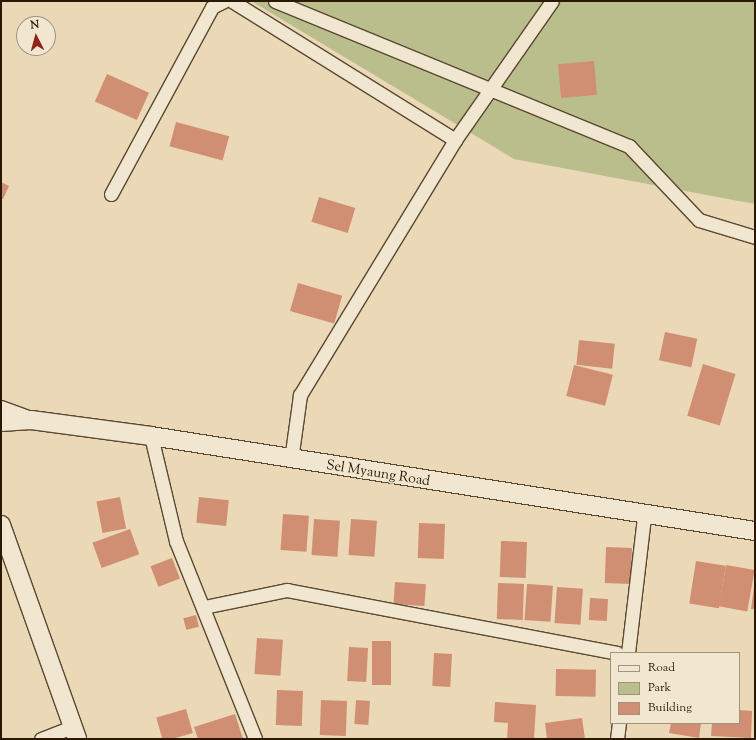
<!DOCTYPE html>
<style>
body{margin:0}
#map{position:relative;width:756px;height:740px;overflow:hidden;background:#ead8b6;font-family:"Sorts Mill Goudy",serif}
div>[style]{position:absolute}
.green>*{inset:0;background:#b9be8c}
.building>*{inset:0;background:#d08e72;transform-origin:0 0}
.roads{filter:drop-shadow(1px 0 #5a4830) drop-shadow(-1px 0 #5a4830) drop-shadow(0 1px #5a4830) drop-shadow(0 -1px #5a4830)}
.minor>*{height:13px;margin:-6.5px;padding:0 6.5px;transform-origin:6.5px;border-radius:6.5px;background:#f1e6d0}
.tertiary>*{height:16px;margin:-8px;padding:0 8px;transform-origin:8px;border-radius:8px;background:#f1e6d0}
.secondary>*{height:18px;margin:-9px;padding:0 9px;transform-origin:9px;border-radius:9px;background:#f1e6d0}
span{translate:-50% -50%;white-space:nowrap;text-align:center;line-height:1.15;-webkit-text-stroke:3px #f1e6d0;paint-order:stroke}
.street-label{font-size:14px;color:#2a1803}
.frame{position:absolute;inset:0;border:2px solid #2a1803;pointer-events:none}
.legend{position:absolute;left:610px;top:652px;width:130px;height:72px;box-sizing:border-box;background:#f1e6d0;border:1px solid #a1947e;margin:0;padding:5px 7px;list-style:none;font-size:12px;color:#2a1803}
.legend li{display:flex;align-items:center;gap:8px;height:20px}
.legend b{width:20px;border:1px solid #a1947e}
.north{position:absolute;left:16px;top:16px;width:40px;height:40px;box-sizing:border-box;background:#f1e6d0;border:1px solid #a1947e;border-radius:50%;rotate:354deg;font-size:11px;font-weight:700;line-height:16px;text-align:center;color:#2a1803}
.north::after{content:'';display:block;margin:auto;width:14px;height:18px;background:#8f2418;clip-path:polygon(50% 0,100% 100%,50% 72%,0 100%)}
</style>
<div id="map">
<div class="green">
<i style="clip-path:polygon(251px 1px,755px 1px,755px 204px,514px 159px)"></i>
</div>
<div class="building">
<i style="left:594px;top:61px;width:34px;height:36px;rotate:85deg"></i>
<i style="left:107px;top:74px;width:46px;height:30px;rotate:24deg"></i>
<i style="left:176px;top:122px;width:55px;height:25px;rotate:15deg"></i>
<i style="clip-path:polygon(1px 182px,9px 186px,3px 199px,1px 199px)"></i>
<i style="left:319px;top:197px;width:38px;height:26px;rotate:17deg"></i>
<i style="left:298px;top:283px;width:46px;height:29px;rotate:16deg"></i>
<i style="left:665px;top:332px;width:33px;height:29px;rotate:12deg"></i>
<i style="left:579px;top:340px;width:36px;height:25px;rotate:6deg"></i>
<i style="left:703px;top:364px;width:34px;height:54px;rotate:17deg"></i>
<i style="left:574px;top:365px;width:40px;height:32px;rotate:14deg"></i>
<i style="left:120px;top:497px;width:32px;height:24px;rotate:79deg"></i>
<i style="left:199px;top:497px;width:30px;height:26px;rotate:6deg"></i>
<i style="left:283px;top:514px;width:26px;height:36px;rotate:4deg"></i>
<i style="left:314px;top:519px;width:26px;height:36px;rotate:4deg"></i>
<i style="left:351px;top:519px;width:26px;height:36px;rotate:4deg"></i>
<i style="left:419px;top:523px;width:26px;height:35px;rotate:2deg"></i>
<i style="left:130px;top:529px;width:27px;height:40px;rotate:70deg"></i>
<i style="left:501px;top:541px;width:26px;height:36px;rotate:2deg"></i>
<i style="left:606px;top:547px;width:26px;height:36px;rotate:2deg"></i>
<i style="left:172px;top:558px;width:22px;height:23px;rotate:69deg"></i>
<i style="left:696px;top:561px;width:30px;height:43px;rotate:9deg"></i>
<i style="left:726px;top:565px;width:29px;height:42px;rotate:10deg"></i>
<i style="left:395px;top:582px;width:31px;height:22px;rotate:4deg"></i>
<i style="left:498px;top:583px;width:26px;height:36px;rotate:2deg"></i>
<i style="left:527px;top:584px;width:26px;height:36px;rotate:4deg"></i>
<i style="left:557px;top:587px;width:26px;height:36px;rotate:4deg"></i>
<i style="clip-path:polygon(754px 587px,755px 588px,755px 609px,751px 609px)"></i>
<i style="left:590px;top:598px;width:18px;height:22px;rotate:3deg"></i>
<i style="left:196px;top:615px;width:12px;height:13px;rotate:76deg"></i>
<i style="left:257px;top:638px;width:26px;height:36px;rotate:4deg"></i>
<i style="left:372px;top:641px;width:19px;height:44px"></i>
<i style="left:349px;top:647px;width:19px;height:34px;rotate:3deg"></i>
<i style="left:434px;top:653px;width:18px;height:33px;rotate:3deg"></i>
<i style="left:556px;top:669px;width:40px;height:27px;rotate:1deg"></i>
<i style="left:277px;top:690px;width:26px;height:35px;rotate:2deg"></i>
<i style="left:321px;top:700px;width:26px;height:35px;rotate:2deg"></i>
<i style="left:356px;top:700px;width:14px;height:24px;rotate:4deg"></i>
<i style="clip-path:polygon(495px 702px,536px 705px,534px 739px,507px 739px,508px 723px,494px 722px)"></i>
<i style="left:186px;top:709px;width:25px;height:31px;rotate:74deg"></i>
<i style="clip-path:polygon(739px 710px,752px 711px,751px 738px,711px 736px,712px 723px,739px 723px)"></i>
<i style="clip-path:polygon(235px 714px,243px 739px,198px 739px,194px 727px)"></i>
<i style="clip-path:polygon(582px 718px,585px 739px,547px 739px,545px 723px)"></i>
<i style="clip-path:polygon(671px 723px,701px 723px,699px 738px,669px 733px)"></i>
</div>
<div class="roads">
<div class="minor">
<i style="left:232px;top:1px;width:263px;rotate:31.9deg"></i>
<i style="left:275px;top:1px;width:383px;rotate:22.3deg"></i>
<i style="left:629px;top:146px;width:102px;rotate:46.6deg"></i>
<i style="left:699px;top:220px;width:59px;rotate:16.9deg"></i>
<i style="left:111px;top:194px;width:213px;rotate:-61.6deg"></i>
<i style="left:212px;top:7px;width:13px;rotate:-27deg"></i>
<i style="left:151px;top:436px;width:108px;rotate:76.6deg"></i>
<i style="left:176px;top:541px;width:213px;rotate:68.2deg"></i>
<i style="left:291px;top:460px;width:66px;rotate:-82.1deg"></i>
<i style="left:300px;top:395px;width:298px;rotate:-58.7deg"></i>
<i style="left:455px;top:140px;width:169px;rotate:-55.1deg"></i>
<i style="left:204px;top:607px;width:85px;rotate:-11.6deg"></i>
<i style="left:287px;top:590px;width:336px;rotate:10.8deg"></i>
<i style="left:628px;top:653px;width:138px;rotate:-83.3deg"></i>
<i style="left:41px;top:739px;width:33px;rotate:-21deg"></i>
<i style="left:617px;top:739px;width:16px;rotate:-83deg"></i>
</div>
<div class="tertiary">
<i style="left:1px;top:409px;width:32px;rotate:20deg"></i>
</div>
<div class="secondary">
<i style="left:1px;top:422px;width:30px;rotate:-4deg"></i>
<i style="left:31px;top:420px;width:121px;rotate:7.6deg"></i>
<i style="left:151px;top:436px;width:611px;rotate:8.94deg"></i>
<i style="left:1px;top:525px;width:227px;rotate:70.4deg"></i>
</div>
</div>
<div class="street-label">
<span style="left:378px;top:474px;rotate:9deg">Sel Myaung Road</span>
</div>
<div class="frame"></div>
<ul class="legend">
<li><b style="height:5px;background:#f1e6d0"></b>Road</li>
<li><b style="height:11px;background:#b9be8c"></b>Park</li>
<li><b style="height:11px;background:#d08e72"></b>Building</li>
</ul>
<div class="north">N</div>
</div>
